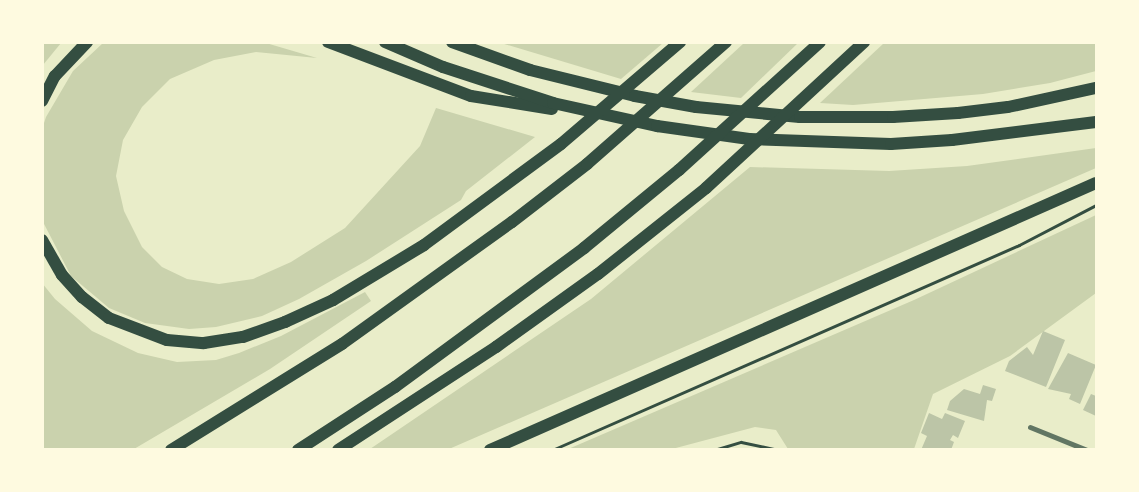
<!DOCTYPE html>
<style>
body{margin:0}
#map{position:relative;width:1139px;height:492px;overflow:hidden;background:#e9edc9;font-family:Roboto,sans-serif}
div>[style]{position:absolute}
.green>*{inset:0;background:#cad2ad}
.building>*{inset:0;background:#bcc5a7}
.path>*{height:3px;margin:-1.5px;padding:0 1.5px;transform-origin:1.5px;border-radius:1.5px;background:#344e41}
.minor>*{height:5px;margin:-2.5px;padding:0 2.5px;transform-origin:2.5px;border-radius:2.5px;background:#617663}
.motorway>*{height:12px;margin:-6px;padding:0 6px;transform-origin:6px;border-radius:6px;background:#344e41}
span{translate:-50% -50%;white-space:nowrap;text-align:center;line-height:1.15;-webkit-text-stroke:4px #fefae0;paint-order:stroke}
.frame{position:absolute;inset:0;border:44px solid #fefae0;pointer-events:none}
</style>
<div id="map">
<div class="green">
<i style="clip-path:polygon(43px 42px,61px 43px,43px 65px,42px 43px)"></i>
<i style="clip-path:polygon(103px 43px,266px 43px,317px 58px,256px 52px,214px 60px,170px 79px,142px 107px,123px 140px,116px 176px,124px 211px,142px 247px,162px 267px,187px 279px,219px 284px,253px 279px,291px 262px,345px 228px,420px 146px,436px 108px,535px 137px,466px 191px,461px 200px,366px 261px,299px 299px,262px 316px,216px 327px,189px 329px,145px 323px,109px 308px,71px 276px,43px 222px,42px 129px,46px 117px,73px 71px)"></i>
<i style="clip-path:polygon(501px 43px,663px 43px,621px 79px)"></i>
<i style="clip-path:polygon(744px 43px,798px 43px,741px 98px,691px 92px)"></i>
<i style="clip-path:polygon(884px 43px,1096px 43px,1096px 71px,1050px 83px,983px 94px,853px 105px,820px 103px)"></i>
<i style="clip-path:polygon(1096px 148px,1096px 168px,449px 449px,370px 449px,591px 299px,750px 167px,889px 171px,967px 166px)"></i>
<i style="clip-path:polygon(1096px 215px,1096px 293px,1010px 356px,933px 394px,914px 449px,788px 449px,776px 430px,755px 427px,672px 449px,566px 450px,914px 300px)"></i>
<i style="clip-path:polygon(42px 283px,55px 299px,92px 331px,138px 353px,177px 362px,216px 360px,239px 353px,281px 336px,365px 292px,371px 301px,270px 369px,134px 449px,43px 449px)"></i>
</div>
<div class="building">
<i style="clip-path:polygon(1043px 331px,1065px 340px,1046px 387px,1005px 371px,1009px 361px,1027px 347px,1033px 355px)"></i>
<i style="clip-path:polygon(1068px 353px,1096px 365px,1080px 404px,1069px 399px,1071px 394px,1048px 389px)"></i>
<i style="clip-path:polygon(983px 385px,996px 389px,992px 401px,987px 400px,984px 421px,947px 410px,950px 401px,964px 389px,980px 394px)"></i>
<i style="clip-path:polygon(1091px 394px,1096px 396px,1096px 416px,1083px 410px)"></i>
<i style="clip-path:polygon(929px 413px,942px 419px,945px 413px,965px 421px,958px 438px,953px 435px,950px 440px,954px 442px,951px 450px,921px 450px,927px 436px,921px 433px)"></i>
</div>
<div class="path">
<i style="left:552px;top:450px;width:510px;rotate:-23.7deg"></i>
<i style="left:1019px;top:245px;width:87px;rotate:-27.5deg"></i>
<i style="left:714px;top:450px;width:28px;rotate:-17deg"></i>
<i style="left:741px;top:442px;width:38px;rotate:12deg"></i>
</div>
<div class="minor">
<i style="left:1030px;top:427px;width:61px;rotate:22deg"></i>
</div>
<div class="motorway">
<i style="left:328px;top:42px;width:153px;rotate:20.7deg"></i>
<i style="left:471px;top:96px;width:82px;rotate:9.1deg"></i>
<i style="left:385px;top:42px;width:63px;rotate:23.3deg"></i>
<i style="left:443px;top:67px;width:116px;rotate:18.1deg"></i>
<i style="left:553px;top:103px;width:107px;rotate:12.5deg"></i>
<i style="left:657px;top:126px;width:93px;rotate:8deg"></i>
<i style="left:749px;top:139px;width:142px;rotate:2deg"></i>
<i style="left:891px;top:144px;width:61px;rotate:-3.8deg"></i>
<i style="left:952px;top:140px;width:145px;rotate:-7.1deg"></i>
<i style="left:452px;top:42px;width:83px;rotate:19.7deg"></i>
<i style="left:530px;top:70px;width:108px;rotate:13.9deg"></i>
<i style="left:635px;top:96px;width:62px;rotate:10.2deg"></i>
<i style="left:696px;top:107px;width:104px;rotate:5.5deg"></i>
<i style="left:800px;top:117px;width:93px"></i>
<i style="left:893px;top:117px;width:65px;rotate:-3.5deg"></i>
<i style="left:958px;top:113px;width:50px;rotate:-6.8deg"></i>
<i style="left:1008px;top:107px;width:90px;rotate:-12.2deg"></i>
<i style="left:42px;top:101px;width:28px;rotate:-63deg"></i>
<i style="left:55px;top:76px;width:47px;rotate:-46.7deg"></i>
<i style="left:42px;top:240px;width:40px;rotate:60.3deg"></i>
<i style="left:62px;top:275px;width:30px;rotate:48deg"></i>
<i style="left:82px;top:297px;width:34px;rotate:38deg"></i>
<i style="left:109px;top:318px;width:62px;rotate:20.8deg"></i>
<i style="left:167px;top:340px;width:37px;rotate:5deg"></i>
<i style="left:204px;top:343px;width:39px;rotate:-9deg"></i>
<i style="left:243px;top:337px;width:45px;rotate:-19.7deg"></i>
<i style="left:285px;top:322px;width:53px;rotate:-24.6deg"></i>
<i style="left:333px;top:300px;width:106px;rotate:-31.1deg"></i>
<i style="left:424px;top:245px;width:170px;rotate:-36.4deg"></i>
<i style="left:561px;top:144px;width:157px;rotate:-40.6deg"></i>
<i style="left:171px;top:450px;width:201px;rotate:-31.8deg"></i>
<i style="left:342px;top:344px;width:209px;rotate:-35.7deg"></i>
<i style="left:512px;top:222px;width:95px;rotate:-37.7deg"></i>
<i style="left:587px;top:164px;width:185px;rotate:-41.3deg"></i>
<i style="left:298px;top:450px;width:116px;rotate:-33deg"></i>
<i style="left:395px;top:387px;width:235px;rotate:-36.3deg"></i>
<i style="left:584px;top:248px;width:123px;rotate:-39.4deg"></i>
<i style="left:679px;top:170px;width:190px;rotate:-42.2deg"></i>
<i style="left:338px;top:450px;width:189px;rotate:-33.1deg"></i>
<i style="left:496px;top:347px;width:125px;rotate:-35.6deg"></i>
<i style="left:598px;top:274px;width:138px;rotate:-38.5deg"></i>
<i style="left:706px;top:188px;width:215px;rotate:-42.7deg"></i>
<i style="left:490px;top:450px;width:662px;rotate:-23.78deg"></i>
</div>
<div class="frame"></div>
</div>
